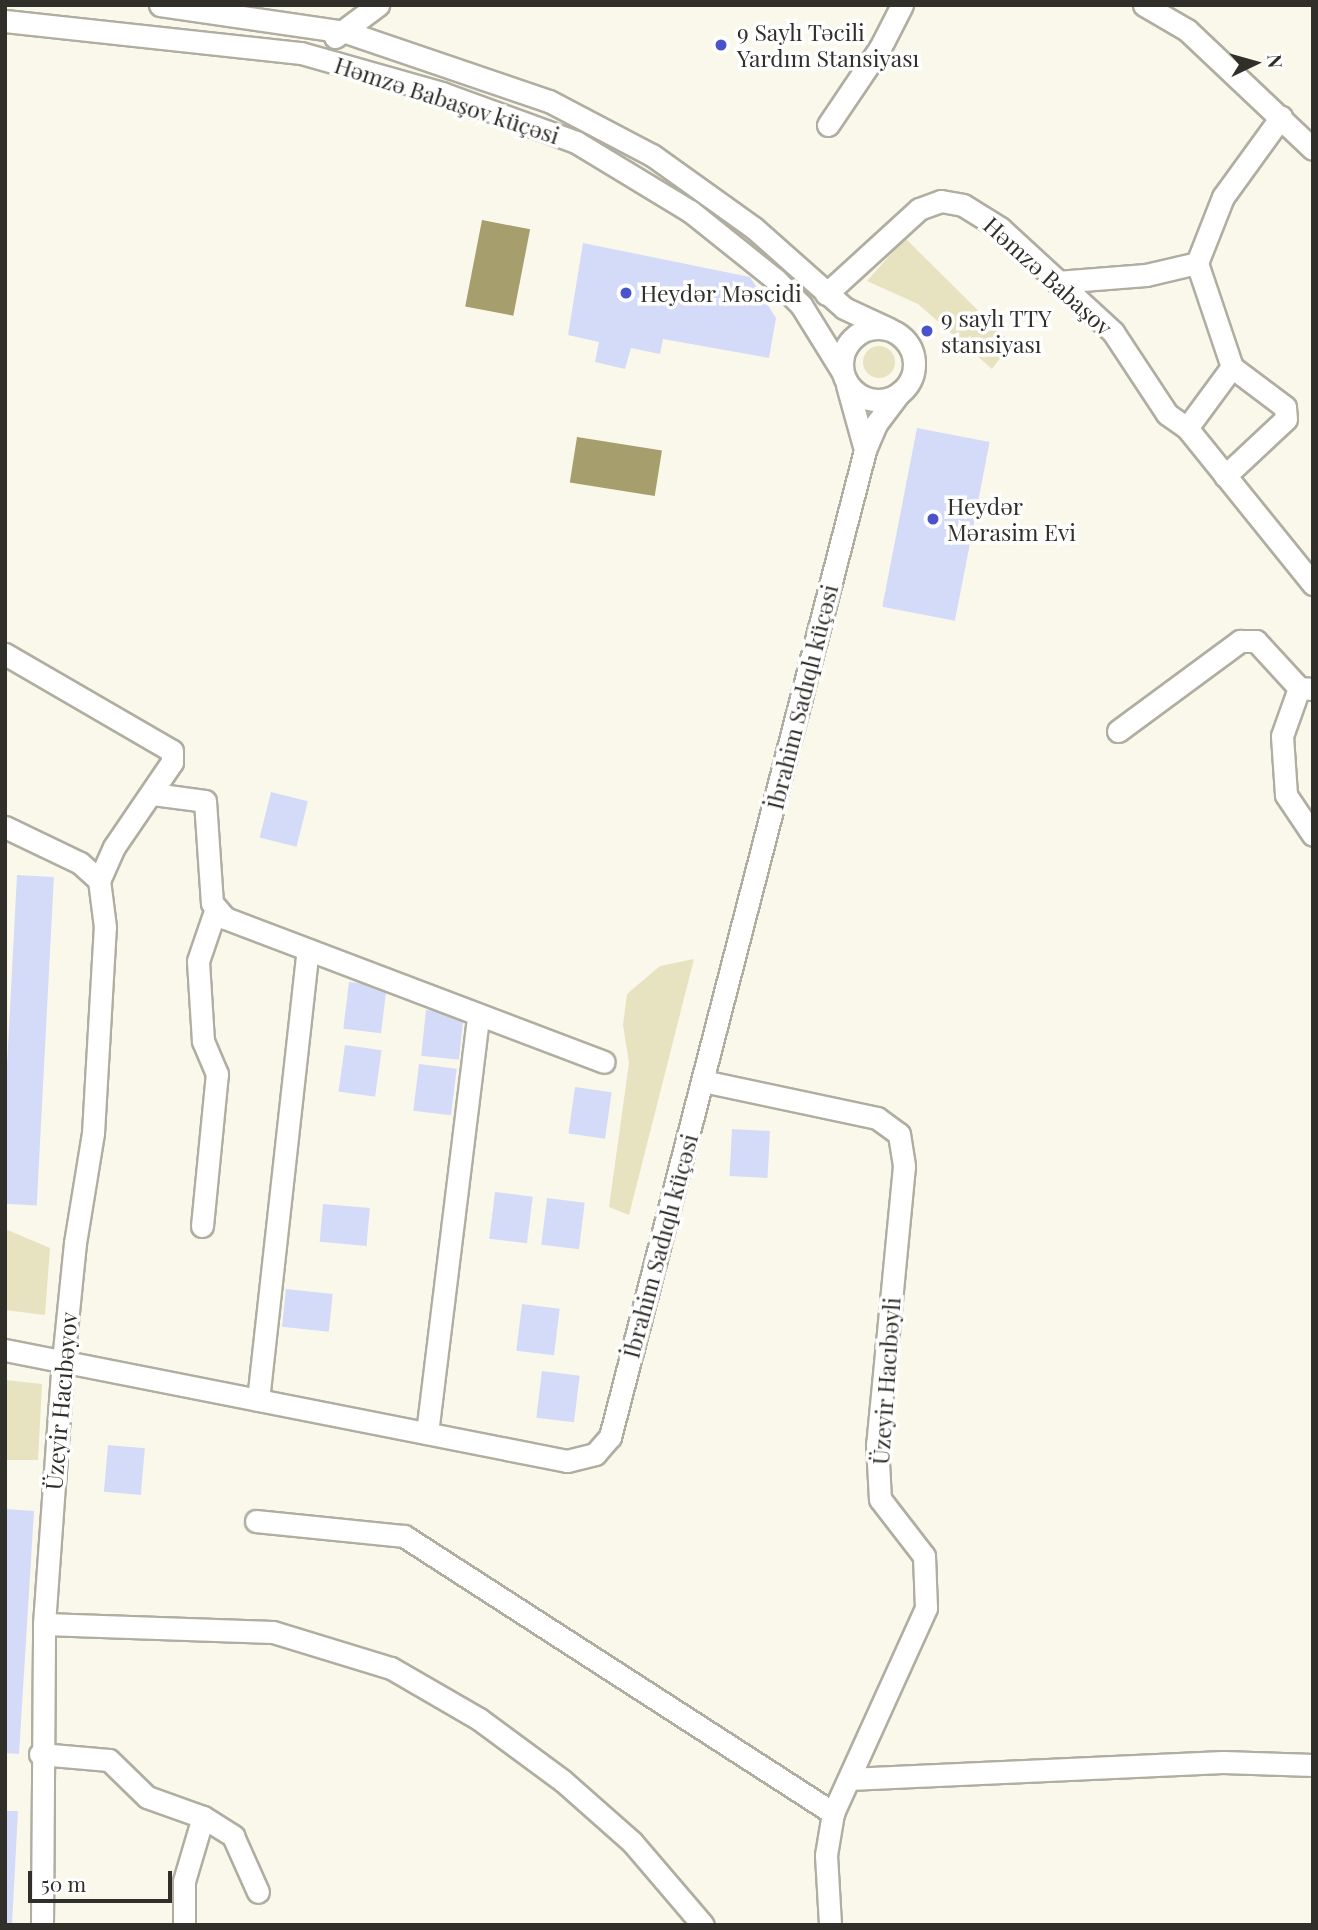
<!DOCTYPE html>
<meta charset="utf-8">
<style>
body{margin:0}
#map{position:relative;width:1318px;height:1930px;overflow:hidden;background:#faf8ea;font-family:"Playfair Display",serif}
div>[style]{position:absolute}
.green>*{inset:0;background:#e7e2c0}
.round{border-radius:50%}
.water>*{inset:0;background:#a69e6c;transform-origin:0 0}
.building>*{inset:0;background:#d4dbf9;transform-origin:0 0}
.roads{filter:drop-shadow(2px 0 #b0aea1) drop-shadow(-2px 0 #b0aea1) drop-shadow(0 2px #b0aea1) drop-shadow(0 -2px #b0aea1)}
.minor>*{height:21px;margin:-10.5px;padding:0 10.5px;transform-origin:10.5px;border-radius:10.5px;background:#fff}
.minor>.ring{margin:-10.5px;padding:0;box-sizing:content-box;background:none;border:21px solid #fff;border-radius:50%}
.dots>*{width:19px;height:19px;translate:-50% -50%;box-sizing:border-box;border:4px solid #fff;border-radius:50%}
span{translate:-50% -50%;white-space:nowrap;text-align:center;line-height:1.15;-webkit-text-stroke:7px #fff;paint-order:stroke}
.poi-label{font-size:23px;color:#302f2a}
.left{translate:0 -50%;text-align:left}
.street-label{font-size:23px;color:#302f2a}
.frame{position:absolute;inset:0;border:7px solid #302f2a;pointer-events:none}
.north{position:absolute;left:1220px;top:28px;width:70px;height:70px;-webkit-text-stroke:5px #fff;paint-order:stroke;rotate:85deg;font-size:19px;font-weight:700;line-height:28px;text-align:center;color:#302f2a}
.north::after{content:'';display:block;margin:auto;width:24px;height:32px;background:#302f2a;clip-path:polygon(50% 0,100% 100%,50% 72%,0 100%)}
.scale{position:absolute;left:28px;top:1871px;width:144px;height:32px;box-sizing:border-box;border:4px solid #302f2a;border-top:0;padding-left:9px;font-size:21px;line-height:24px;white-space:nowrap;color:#302f2a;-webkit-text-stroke:5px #fff;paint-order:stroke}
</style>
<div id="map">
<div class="green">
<i style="clip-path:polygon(905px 238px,1011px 343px,992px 369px,918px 304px,867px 281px)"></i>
<i class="round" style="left:863px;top:346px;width:32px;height:32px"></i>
<i style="clip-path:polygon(694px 959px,629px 1215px,609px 1207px,629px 1063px,623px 1025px,627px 994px,660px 966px)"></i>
<i style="clip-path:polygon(5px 1229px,50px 1248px,45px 1315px,5px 1310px)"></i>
<i style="clip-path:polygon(5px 1380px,42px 1384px,38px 1460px,5px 1460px)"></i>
</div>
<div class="water">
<i style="left:482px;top:220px;width:49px;height:88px;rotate:11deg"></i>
<i style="left:577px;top:437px;width:86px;height:46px;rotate:9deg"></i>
</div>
<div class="building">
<i style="clip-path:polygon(583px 243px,750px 277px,776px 318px,769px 358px,663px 339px,660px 354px,631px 348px,625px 369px,595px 362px,599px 342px,568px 335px)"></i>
<i style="left:917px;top:428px;width:74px;height:182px;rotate:11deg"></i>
<i style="left:271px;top:792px;width:38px;height:47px;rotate:14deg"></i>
<i style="left:17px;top:875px;width:37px;height:329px;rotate:3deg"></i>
<i style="left:349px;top:982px;width:38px;height:47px;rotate:7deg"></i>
<i style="left:426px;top:1010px;width:38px;height:46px;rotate:6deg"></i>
<i style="left:345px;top:1045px;width:37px;height:47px;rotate:8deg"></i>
<i style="left:419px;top:1064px;width:38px;height:47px;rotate:7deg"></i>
<i style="left:575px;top:1087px;width:37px;height:47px;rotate:8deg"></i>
<i style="left:732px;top:1129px;width:38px;height:47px;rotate:3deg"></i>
<i style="left:495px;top:1192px;width:38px;height:47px;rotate:7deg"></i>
<i style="left:547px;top:1198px;width:38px;height:47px;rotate:7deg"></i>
<i style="left:323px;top:1204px;width:47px;height:38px;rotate:5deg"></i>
<i style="left:286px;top:1289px;width:47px;height:38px;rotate:6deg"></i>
<i style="left:522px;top:1304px;width:38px;height:47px;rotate:7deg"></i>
<i style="left:542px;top:1371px;width:38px;height:47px;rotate:7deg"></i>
<i style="left:108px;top:1445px;width:37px;height:47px;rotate:5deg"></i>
<i style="clip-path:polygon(5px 1509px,34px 1511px,19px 1754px,5px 1753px)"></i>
<i style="clip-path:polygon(5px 1811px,18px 1811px,12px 1925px,5px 1925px)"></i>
</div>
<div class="roads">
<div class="minor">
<i style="left:160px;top:5px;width:188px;rotate:8.3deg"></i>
<i style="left:346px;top:32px;width:214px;rotate:18.8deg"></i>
<i style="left:549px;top:101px;width:116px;rotate:27.7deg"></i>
<i style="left:652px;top:155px;width:125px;rotate:35.6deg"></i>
<i style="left:754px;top:228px;width:120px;rotate:41.6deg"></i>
<i style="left:844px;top:308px;width:50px;rotate:25deg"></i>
<i style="left:1144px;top:5px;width:50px;rotate:30.2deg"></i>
<i style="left:1187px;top:30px;width:173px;rotate:43.4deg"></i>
<i style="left:5px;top:21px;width:298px;rotate:6.2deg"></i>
<i style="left:301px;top:53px;width:147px;rotate:15.8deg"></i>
<i style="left:442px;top:93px;width:143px;rotate:20.1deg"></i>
<i style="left:576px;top:142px;width:133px;rotate:31.2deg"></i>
<i style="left:690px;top:211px;width:109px;rotate:38.7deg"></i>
<i style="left:775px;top:279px;width:37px;rotate:45deg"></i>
<i style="left:801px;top:305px;width:78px;rotate:58.2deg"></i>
<i style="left:335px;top:37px;width:54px;rotate:-36.7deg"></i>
<i style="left:828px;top:125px;width:93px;rotate:-56deg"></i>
<i style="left:880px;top:48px;width:48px;rotate:-62.9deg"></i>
<i style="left:1057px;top:282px;width:89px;rotate:-4.5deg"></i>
<i style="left:1146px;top:275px;width:52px;rotate:-13.2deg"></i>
<i style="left:826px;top:294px;width:126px;rotate:-42.4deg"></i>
<i style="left:919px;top:209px;width:23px;rotate:-20deg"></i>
<i style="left:941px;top:201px;width:22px;rotate:10deg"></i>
<i style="left:963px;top:205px;width:44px;rotate:31.9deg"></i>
<i style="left:1000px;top:228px;width:154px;rotate:42.6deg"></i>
<i style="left:1113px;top:332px;width:98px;rotate:56.6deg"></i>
<i style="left:1167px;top:414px;width:24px;rotate:35deg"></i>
<i style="left:1187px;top:428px;width:201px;rotate:51.1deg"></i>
<i class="ring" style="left:842px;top:328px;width:51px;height:51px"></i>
<i style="left:847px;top:385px;width:67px;rotate:74.5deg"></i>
<i style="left:865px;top:450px;width:28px;rotate:-67deg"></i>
<i style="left:876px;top:424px;width:40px;rotate:-53deg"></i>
<i style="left:1187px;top:428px;width:76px;rotate:-53.6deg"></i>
<i style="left:1225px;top:476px;width:83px;rotate:-43.1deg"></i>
<i style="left:1286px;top:419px;width:12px;rotate:-95deg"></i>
<i style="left:1285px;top:407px;width:66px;rotate:-143deg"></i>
<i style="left:1232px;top:367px;width:110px;rotate:-108.6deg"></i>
<i style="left:1197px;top:263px;width:71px;rotate:-68.5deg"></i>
<i style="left:1223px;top:197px;width:99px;rotate:-54.1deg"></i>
<i style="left:5px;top:654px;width:193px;rotate:30.1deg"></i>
<i style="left:172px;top:751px;width:11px;rotate:90deg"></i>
<i style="left:172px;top:762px;width:103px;rotate:124.3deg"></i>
<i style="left:114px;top:847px;width:36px;rotate:114deg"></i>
<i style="left:1313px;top:689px;width:14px;rotate:-176deg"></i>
<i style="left:1299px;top:688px;width:51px;rotate:109.5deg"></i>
<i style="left:1282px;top:736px;width:59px;rotate:86.1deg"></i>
<i style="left:1286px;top:795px;width:48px;rotate:56deg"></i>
<i style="left:1118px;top:731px;width:152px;rotate:-36.4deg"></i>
<i style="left:1240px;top:641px;width:16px"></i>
<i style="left:1256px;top:641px;width:64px;rotate:47.5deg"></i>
<i style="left:153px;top:794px;width:52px;rotate:7.7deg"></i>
<i style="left:205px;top:801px;width:102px;rotate:86.1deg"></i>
<i style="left:212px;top:903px;width:20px;rotate:49deg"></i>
<i style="left:225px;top:918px;width:405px;rotate:20.8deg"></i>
<i style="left:5px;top:827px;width:83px;rotate:25.6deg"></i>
<i style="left:80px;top:863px;width:25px;rotate:42deg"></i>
<i style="left:703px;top:1081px;width:178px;rotate:12deg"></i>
<i style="left:877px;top:1118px;width:27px;rotate:36deg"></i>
<i style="left:899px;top:1134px;width:32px;rotate:81deg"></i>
<i style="left:904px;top:1166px;width:279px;rotate:95.5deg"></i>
<i style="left:877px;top:1444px;width:55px;rotate:86.9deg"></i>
<i style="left:880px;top:1499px;width:72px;rotate:52.3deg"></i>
<i style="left:924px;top:1556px;width:52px;rotate:87.8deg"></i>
<i style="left:926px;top:1608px;width:225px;rotate:114.4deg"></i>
<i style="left:833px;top:1813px;width:43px;rotate:99.5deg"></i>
<i style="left:826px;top:1855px;width:70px;rotate:86.7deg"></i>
<i style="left:202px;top:1226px;width:153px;rotate:-84.4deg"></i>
<i style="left:217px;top:1074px;width:36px;rotate:-113deg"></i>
<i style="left:203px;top:1041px;width:80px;rotate:-93.6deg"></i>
<i style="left:198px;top:961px;width:53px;rotate:-71.2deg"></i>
<i style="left:5px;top:1350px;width:573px;rotate:11.17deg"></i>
<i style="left:567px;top:1461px;width:29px;rotate:-14deg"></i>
<i style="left:595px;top:1454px;width:23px;rotate:-49deg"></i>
<i style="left:610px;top:1437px;width:1019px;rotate:-75.51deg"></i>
<i style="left:258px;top:1400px;width:453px;rotate:-83.7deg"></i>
<i style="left:427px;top:1433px;width:421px;rotate:-83deg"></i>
<i style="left:256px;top:1521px;width:149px;rotate:5.8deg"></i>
<i style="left:404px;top:1536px;width:511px;rotate:32.85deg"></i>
<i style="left:44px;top:1624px;width:229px;rotate:2deg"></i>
<i style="left:273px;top:1632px;width:123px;rotate:17deg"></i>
<i style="left:391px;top:1668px;width:102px;rotate:30.1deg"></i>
<i style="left:479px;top:1719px;width:104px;rotate:36.4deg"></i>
<i style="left:563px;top:1781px;width:92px;rotate:41.5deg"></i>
<i style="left:632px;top:1842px;width:109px;rotate:49.5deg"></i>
<i style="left:40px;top:1754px;width:69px;rotate:5deg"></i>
<i style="left:109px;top:1760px;width:53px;rotate:44.2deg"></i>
<i style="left:147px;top:1797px;width:59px;rotate:19.7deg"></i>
<i style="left:203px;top:1817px;width:36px;rotate:32deg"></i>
<i style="left:233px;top:1836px;width:61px;rotate:65.9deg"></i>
<i style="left:849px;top:1779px;width:374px;rotate:-2.6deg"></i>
<i style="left:1223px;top:1762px;width:90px;rotate:1.9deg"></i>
<i style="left:42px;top:1925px;width:301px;rotate:-89.6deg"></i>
<i style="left:44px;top:1624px;width:264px;rotate:-85.9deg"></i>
<i style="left:63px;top:1361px;width:119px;rotate:-84.2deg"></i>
<i style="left:75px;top:1243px;width:111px;rotate:-80.7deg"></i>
<i style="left:93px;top:1133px;width:206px;rotate:-86.7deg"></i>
<i style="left:105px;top:927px;width:47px;rotate:-97.3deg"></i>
<i style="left:184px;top:1925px;width:44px;rotate:-90deg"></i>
<i style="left:184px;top:1881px;width:67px;rotate:-73.5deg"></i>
</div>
</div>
<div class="dots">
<i style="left:721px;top:45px;background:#4a53c9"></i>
<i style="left:626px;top:293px;background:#4a53c9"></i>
<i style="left:927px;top:331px;background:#4a53c9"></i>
<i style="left:933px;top:519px;background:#4a53c9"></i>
</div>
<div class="poi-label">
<span class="left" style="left:737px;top:45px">9 Saylı Təcili<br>Yardım Stansiyası</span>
<span class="left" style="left:640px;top:293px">Heydər Məscidi</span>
<span class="left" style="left:941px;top:331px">9 saylı TTY<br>stansiyası</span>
<span class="left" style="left:947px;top:519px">Heydər<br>Mərasim Evi</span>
</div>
<div class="street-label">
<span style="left:447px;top:100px;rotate:18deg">Həmzə Babaşov küçəsi</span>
<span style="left:1048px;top:276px;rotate:42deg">Həmzə Babaşov</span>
<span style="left:802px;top:697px;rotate:-76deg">İbrahim Sadıqlı küçəsi</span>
<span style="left:660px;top:1246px;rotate:-75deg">İbrahim Sadıqlı küçəsi</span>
<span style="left:886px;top:1381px;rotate:-86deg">Üzeyir Hacıbəyli</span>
<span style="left:61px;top:1401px;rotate:-85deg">Üzeyir Hacıbəyov</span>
</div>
<div class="frame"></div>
<div class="north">N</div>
<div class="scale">50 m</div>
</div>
